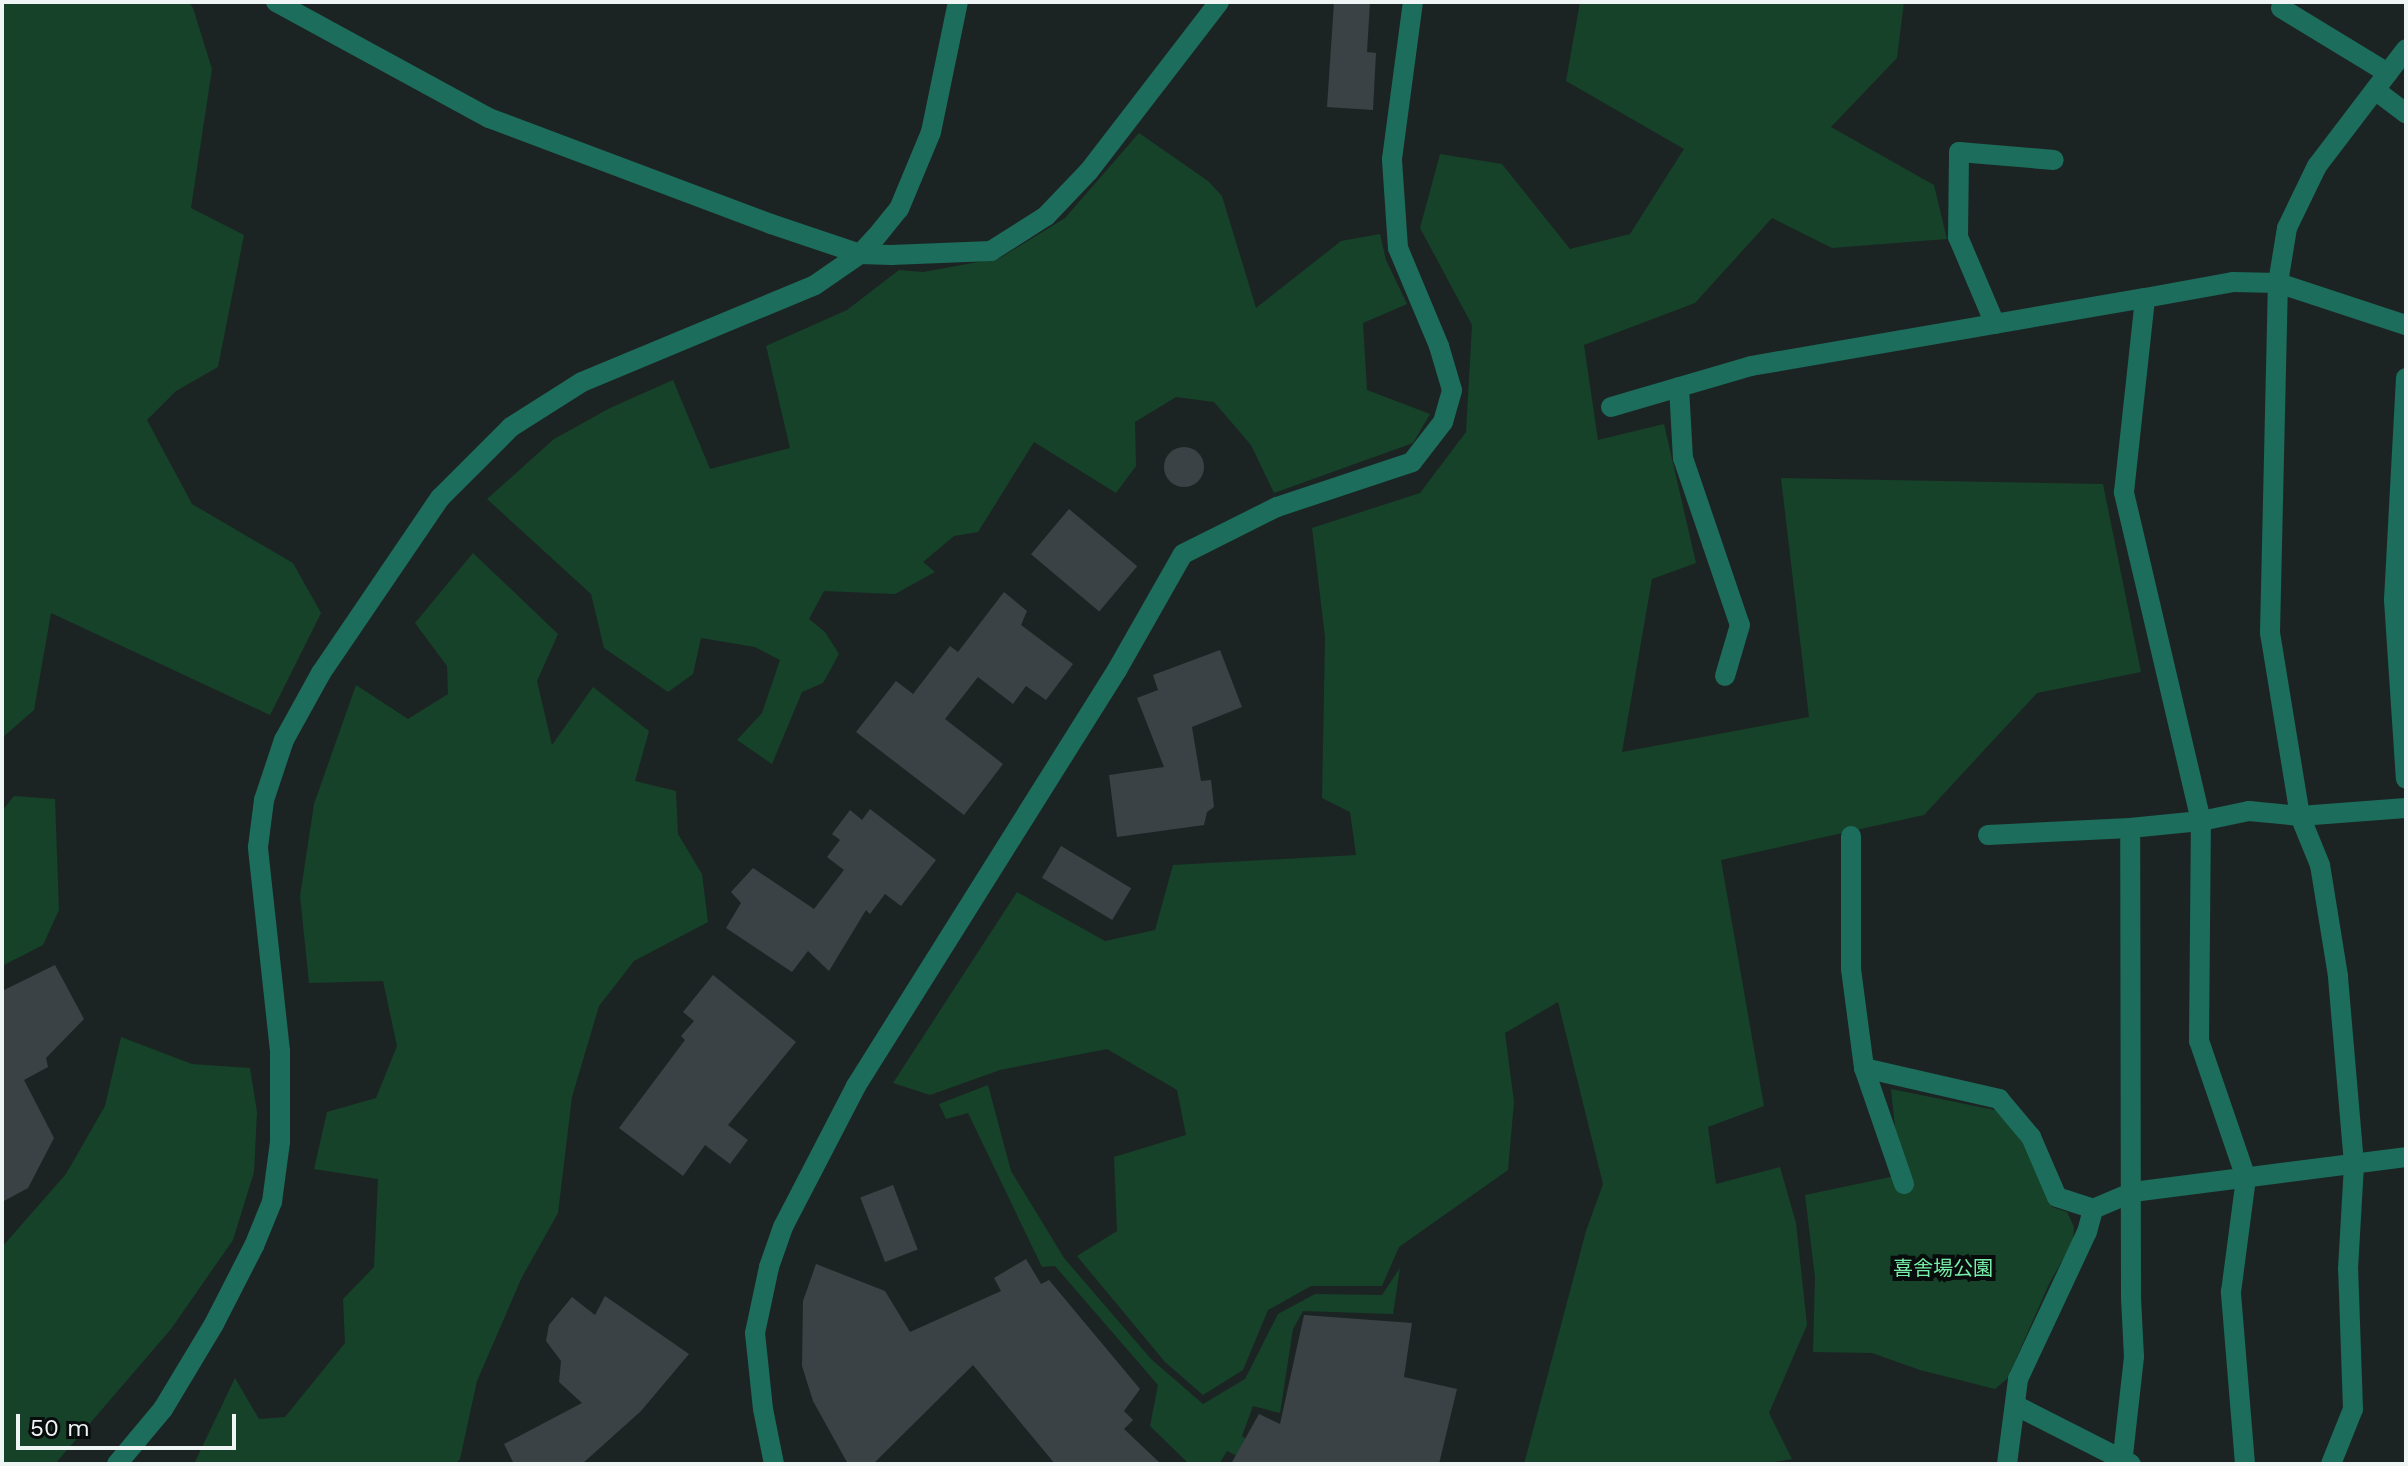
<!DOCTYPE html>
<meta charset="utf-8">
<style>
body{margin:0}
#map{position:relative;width:2408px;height:1466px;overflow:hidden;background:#1c2423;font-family:"Work Sans","Noto Sans JP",sans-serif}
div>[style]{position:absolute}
.green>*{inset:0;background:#154229}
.building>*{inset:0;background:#3a4245;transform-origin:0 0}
.round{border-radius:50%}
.minor>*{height:20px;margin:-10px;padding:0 10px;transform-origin:10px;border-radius:10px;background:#1c6d5c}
.tertiary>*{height:20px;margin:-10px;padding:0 10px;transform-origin:10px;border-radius:10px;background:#1c6d5c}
span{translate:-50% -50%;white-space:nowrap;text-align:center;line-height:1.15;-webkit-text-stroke:8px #090c0c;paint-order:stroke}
.park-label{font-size:20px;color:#76efa8}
.frame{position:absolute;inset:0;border:4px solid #eff4f4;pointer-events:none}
.scale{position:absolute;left:16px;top:1414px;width:220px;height:36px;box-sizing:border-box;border:4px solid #eff4f4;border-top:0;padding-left:10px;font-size:24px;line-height:28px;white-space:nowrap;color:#eff4f4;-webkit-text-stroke:6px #090c0c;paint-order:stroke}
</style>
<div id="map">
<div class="green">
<i style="clip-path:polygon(2px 2px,189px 2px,193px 8px,212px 69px,191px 208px,244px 235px,218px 367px,176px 391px,147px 420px,192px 504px,293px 563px,321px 613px,270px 715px,51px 613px,34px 710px,2px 738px)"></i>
<i style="clip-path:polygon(1580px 2px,1904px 2px,1897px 58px,1831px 127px,1934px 185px,1947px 239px,1832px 248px,1772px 218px,1695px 303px,1584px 345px,1598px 440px,1664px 424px,1696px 563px,1652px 579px,1622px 752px,1809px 717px,1781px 478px,2103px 484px,2141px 672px,2037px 693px,1924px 815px,1721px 860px,1764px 1106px,1708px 1127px,1716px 1184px,1780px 1167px,1796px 1223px,1807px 1325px,1769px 1413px,1792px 1459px,1763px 1464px,1524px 1464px,1586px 1231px,1603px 1184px,1558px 1002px,1505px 1033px,1514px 1102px,1508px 1170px,1399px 1247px,1382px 1286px,1311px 1286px,1268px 1310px,1243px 1370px,1203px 1395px,1165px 1362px,1077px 1256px,1117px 1231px,1114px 1157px,1186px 1135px,1177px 1090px,1107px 1049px,1000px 1070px,930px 1095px,893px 1083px,1017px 892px,1105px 941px,1155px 930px,1173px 865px,1356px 855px,1350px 812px,1322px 798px,1325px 637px,1312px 528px,1420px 493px,1466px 432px,1472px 325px,1420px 228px,1440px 154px,1502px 164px,1570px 249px,1630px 234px,1684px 149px,1566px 81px)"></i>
<i style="clip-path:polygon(1139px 133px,1208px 181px,1222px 196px,1256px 308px,1341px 241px,1380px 234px,1386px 260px,1407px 304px,1363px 323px,1367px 390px,1430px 414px,1413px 443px,1274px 493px,1251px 445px,1214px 402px,1176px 397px,1135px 422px,1136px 466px,1116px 493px,1034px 442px,978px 532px,954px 536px,923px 562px,935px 572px,895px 594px,824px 591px,809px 619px,825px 632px,839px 654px,823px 683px,802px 692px,772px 764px,737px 740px,762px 713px,780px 660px,755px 647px,701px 638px,693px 674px,668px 692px,604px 648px,591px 594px,487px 499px,554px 439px,610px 408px,673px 380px,710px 469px,790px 448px,766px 346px,847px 310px,899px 270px,923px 272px,1000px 258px,1065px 218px)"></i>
<i style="clip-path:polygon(473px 553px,558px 634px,537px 681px,552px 745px,593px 687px,649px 731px,635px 781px,676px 791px,678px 834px,702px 874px,708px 922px,634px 961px,599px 1006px,572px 1097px,558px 1213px,522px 1277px,477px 1381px,460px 1459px,455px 1464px,194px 1464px,235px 1378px,259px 1419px,285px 1417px,345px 1343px,343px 1299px,374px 1267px,378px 1179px,314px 1169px,327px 1112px,376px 1098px,397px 1046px,383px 981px,309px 983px,300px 896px,314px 804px,356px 685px,408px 719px,448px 694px,447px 666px,415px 623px)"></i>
<i style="clip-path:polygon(14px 796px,55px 799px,59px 910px,43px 945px,2px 966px,2px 811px)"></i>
<i style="clip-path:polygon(121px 1037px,192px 1064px,250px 1068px,257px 1112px,254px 1172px,233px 1240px,171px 1329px,55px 1464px,2px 1464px,2px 1247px,66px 1174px,105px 1106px)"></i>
<i style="clip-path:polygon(988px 1085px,1011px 1171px,1064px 1258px,1151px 1359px,1203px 1404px,1245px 1379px,1278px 1314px,1315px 1294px,1382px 1295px,1400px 1268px,1393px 1314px,1303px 1311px,1293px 1329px,1280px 1413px,1253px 1406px,1242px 1436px,1265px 1454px,1253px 1464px,1227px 1451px,1219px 1464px,1189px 1464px,1150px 1426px,1158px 1385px,1055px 1266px,1042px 1267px,968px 1113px,946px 1119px,939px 1104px)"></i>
<i style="clip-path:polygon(1891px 1089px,1995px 1110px,2017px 1134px,2040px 1171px,2052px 1207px,2067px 1212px,2074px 1227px,2073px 1241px,2049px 1284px,2007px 1379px,1995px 1389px,1920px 1370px,1872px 1353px,1813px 1352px,1815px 1278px,1805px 1195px,1900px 1175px)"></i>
</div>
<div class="building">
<i style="clip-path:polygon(1334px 2px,1370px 2px,1367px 52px,1376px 53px,1373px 110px,1327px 107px)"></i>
<i class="round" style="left:1164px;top:447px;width:40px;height:40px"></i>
<i style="left:1069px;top:509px;width:89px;height:59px;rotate:40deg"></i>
<i style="clip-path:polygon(1004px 592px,1027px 611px,1021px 625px,1073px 664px,1046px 700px,1026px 686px,1013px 704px,978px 677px,945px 719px,1003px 764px,964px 815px,856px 732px,896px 681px,913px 694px,950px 646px,958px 652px)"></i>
<i style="clip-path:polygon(1220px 650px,1242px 707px,1192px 727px,1201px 781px,1211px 780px,1214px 807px,1207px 812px,1204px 825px,1117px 837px,1109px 775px,1164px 767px,1137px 698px,1158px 690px,1153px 675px)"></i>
<i style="clip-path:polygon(870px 809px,936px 860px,901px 906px,885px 894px,870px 914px,866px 910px,829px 971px,808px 951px,792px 972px,726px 928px,741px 903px,731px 892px,753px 868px,814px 909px,844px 870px,827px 857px,840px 840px,832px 834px,850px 810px,862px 820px)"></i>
<i style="left:1061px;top:846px;width:82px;height:37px;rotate:31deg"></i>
<i style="clip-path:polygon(55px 965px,84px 1019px,46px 1058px,48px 1067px,24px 1080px,54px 1138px,28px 1188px,2px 1202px,2px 991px)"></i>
<i style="clip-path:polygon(713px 975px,796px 1042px,728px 1125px,748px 1140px,730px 1164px,705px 1145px,683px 1176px,619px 1128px,685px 1040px,681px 1036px,694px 1021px,683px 1012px)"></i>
<i style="left:893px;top:1185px;width:69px;height:35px;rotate:69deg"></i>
<i style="clip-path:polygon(1026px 1259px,1041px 1284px,1049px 1280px,1140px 1389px,1124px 1411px,1133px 1420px,1124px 1429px,1161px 1464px,1055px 1464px,973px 1365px,873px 1464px,848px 1464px,813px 1401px,802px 1366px,803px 1301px,816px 1264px,885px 1291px,910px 1332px,1001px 1291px,994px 1278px)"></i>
<i style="clip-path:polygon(605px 1296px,689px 1354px,641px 1411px,582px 1464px,514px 1464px,504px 1444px,582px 1403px,559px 1382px,561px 1361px,546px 1341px,549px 1325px,572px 1297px,595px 1315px)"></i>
<i style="clip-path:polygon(1304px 1315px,1412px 1323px,1404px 1377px,1457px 1389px,1439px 1464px,1231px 1464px,1259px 1414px,1280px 1424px)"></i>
</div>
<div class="minor">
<i style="left:276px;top:2px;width:243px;rotate:28.6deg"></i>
<i style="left:489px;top:118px;width:301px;rotate:20.6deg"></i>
<i style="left:771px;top:224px;width:94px;rotate:18.6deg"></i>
<i style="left:860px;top:254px;width:31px;rotate:2deg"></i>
<i style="left:891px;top:255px;width:100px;rotate:-2.3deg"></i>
<i style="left:991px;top:251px;width:65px;rotate:-32.5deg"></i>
<i style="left:1046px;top:216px;width:62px;rotate:-46.3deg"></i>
<i style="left:1089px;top:171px;width:213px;rotate:-52.4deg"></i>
<i style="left:2281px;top:8px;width:125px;rotate:31.3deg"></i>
<i style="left:2375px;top:90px;width:39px;rotate:37deg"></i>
<i style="left:1995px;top:324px;width:95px;rotate:-113deg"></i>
<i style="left:1958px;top:237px;width:85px;rotate:-89.3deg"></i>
<i style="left:1959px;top:152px;width:95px;rotate:4.8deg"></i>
<i style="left:2406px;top:378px;width:222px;rotate:93.1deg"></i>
<i style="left:2394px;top:600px;width:179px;rotate:86.2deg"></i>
<i style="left:1679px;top:387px;width:71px;rotate:86.8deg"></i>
<i style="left:1683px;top:458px;width:176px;rotate:71.2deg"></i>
<i style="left:1740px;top:625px;width:53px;rotate:106.4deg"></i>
<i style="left:1611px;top:407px;width:146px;rotate:-16.3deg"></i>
<i style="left:1751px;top:366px;width:400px;rotate:-9.8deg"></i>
<i style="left:1988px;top:835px;width:142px;rotate:-2.8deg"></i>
<i style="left:1851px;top:836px;width:133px;rotate:90deg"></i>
<i style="left:1851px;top:969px;width:100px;rotate:82.5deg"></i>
<i style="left:1904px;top:1184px;width:123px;rotate:-109deg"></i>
<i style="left:1864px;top:1068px;width:139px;rotate:12.9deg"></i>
<i style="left:1999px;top:1099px;width:50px;rotate:49.9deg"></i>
<i style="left:2031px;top:1137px;width:65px;rotate:66.6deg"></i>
<i style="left:2057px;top:1197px;width:38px;rotate:18deg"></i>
<i style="left:2093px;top:1209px;width:43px;rotate:-23deg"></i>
<i style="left:2133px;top:1192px;width:275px;rotate:-7.3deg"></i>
<i style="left:2015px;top:1405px;width:130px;rotate:27deg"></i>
<i style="left:2007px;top:1464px;width:86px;rotate:-82.6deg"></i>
<i style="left:2018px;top:1379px;width:162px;rotate:-64.9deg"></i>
<i style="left:2087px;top:1232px;width:24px;rotate:-75deg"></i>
<i style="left:2122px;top:1464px;width:108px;rotate:-83.6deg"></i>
<i style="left:2134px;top:1357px;width:60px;rotate:-92.9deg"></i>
<i style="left:2131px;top:1297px;width:469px;rotate:-90.1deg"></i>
<i style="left:2130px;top:828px;width:71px;rotate:-5.6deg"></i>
<i style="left:2201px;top:821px;width:49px;rotate:-11.8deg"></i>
<i style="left:2249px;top:811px;width:51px;rotate:5.6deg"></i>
<i style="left:2300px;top:816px;width:106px;rotate:-4.3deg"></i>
<i style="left:2245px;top:1464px;width:173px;rotate:-94.7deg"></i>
<i style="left:2231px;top:1292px;width:115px;rotate:-82.5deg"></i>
<i style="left:2246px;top:1178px;width:145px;rotate:-108.9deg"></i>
<i style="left:2199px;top:1041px;width:220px;rotate:-89.5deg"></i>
<i style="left:2201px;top:821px;width:338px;rotate:-103.2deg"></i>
<i style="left:2124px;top:492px;width:195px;rotate:-83.8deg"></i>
<i style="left:2145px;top:298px;width:89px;rotate:-10.3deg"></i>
<i style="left:2233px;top:282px;width:45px;rotate:1.3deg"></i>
<i style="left:2278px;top:283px;width:135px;rotate:18.2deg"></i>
<i style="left:2331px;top:1464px;width:59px;rotate:-68.2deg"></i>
<i style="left:2353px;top:1409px;width:140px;rotate:-92deg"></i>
<i style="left:2348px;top:1269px;width:105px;rotate:-86.7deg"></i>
<i style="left:2354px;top:1164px;width:189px;rotate:-94.9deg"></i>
<i style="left:2338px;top:976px;width:112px;rotate:-99.2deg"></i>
<i style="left:2320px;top:865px;width:53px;rotate:-112.2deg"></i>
<i style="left:2300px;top:816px;width:185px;rotate:-99.3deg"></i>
<i style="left:2270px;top:633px;width:350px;rotate:-88.7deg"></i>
<i style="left:2278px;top:283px;width:56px;rotate:-80.7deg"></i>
<i style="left:2287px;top:228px;width:69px;rotate:-64.2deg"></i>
<i style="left:2317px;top:166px;width:147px;rotate:-52.7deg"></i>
</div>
<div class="tertiary">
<i style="left:117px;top:1464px;width:72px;rotate:-50.1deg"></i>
<i style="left:163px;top:1409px;width:99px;rotate:-59deg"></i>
<i style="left:214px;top:1324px;width:88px;rotate:-62.9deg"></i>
<i style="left:254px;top:1246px;width:48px;rotate:-67.8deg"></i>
<i style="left:272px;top:1202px;width:61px;rotate:-82.4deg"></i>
<i style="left:280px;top:1142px;width:91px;rotate:-90deg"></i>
<i style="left:280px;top:1051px;width:205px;rotate:-96.2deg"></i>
<i style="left:258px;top:847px;width:47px;rotate:-82.7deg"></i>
<i style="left:264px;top:800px;width:63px;rotate:-71.6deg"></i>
<i style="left:284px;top:740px;width:77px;rotate:-61.1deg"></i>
<i style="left:321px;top:673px;width:212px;rotate:-55.8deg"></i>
<i style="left:440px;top:498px;width:100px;rotate:-45deg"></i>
<i style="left:511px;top:427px;width:84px;rotate:-32.4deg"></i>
<i style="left:582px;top:382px;width:252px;rotate:-22.6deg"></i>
<i style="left:815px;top:285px;width:55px;rotate:-34.6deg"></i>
<i style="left:860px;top:254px;width:23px;rotate:-47deg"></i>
<i style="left:876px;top:237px;width:36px;rotate:-51deg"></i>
<i style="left:899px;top:209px;width:83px;rotate:-67.4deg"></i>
<i style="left:931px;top:132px;width:133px;rotate:-78.3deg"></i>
<i style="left:774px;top:1464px;width:56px;rotate:-101.3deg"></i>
<i style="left:763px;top:1409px;width:76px;rotate:-96deg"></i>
<i style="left:755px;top:1333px;width:67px;rotate:-78deg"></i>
<i style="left:769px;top:1267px;width:42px;rotate:-70.7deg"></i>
<i style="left:783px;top:1227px;width:159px;rotate:-62.6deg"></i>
<i style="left:856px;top:1086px;width:491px;rotate:-57.9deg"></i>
<i style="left:1117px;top:670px;width:133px;rotate:-60.4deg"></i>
<i style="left:1183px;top:554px;width:105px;rotate:-26.6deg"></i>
<i style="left:1277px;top:507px;width:142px;rotate:-18.4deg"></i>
<i style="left:1412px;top:462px;width:51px;rotate:-52.2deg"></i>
<i style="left:1443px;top:422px;width:33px;rotate:-74deg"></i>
<i style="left:1452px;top:390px;width:46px;rotate:-106.5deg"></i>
<i style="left:1439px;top:346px;width:106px;rotate:-112.7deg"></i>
<i style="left:1398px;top:248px;width:89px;rotate:-93.9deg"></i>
<i style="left:1392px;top:159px;width:158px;rotate:-82.4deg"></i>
</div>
<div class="park-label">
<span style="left:1943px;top:1268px">喜舎場公園</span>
</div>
<div class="frame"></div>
<div class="scale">50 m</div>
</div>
